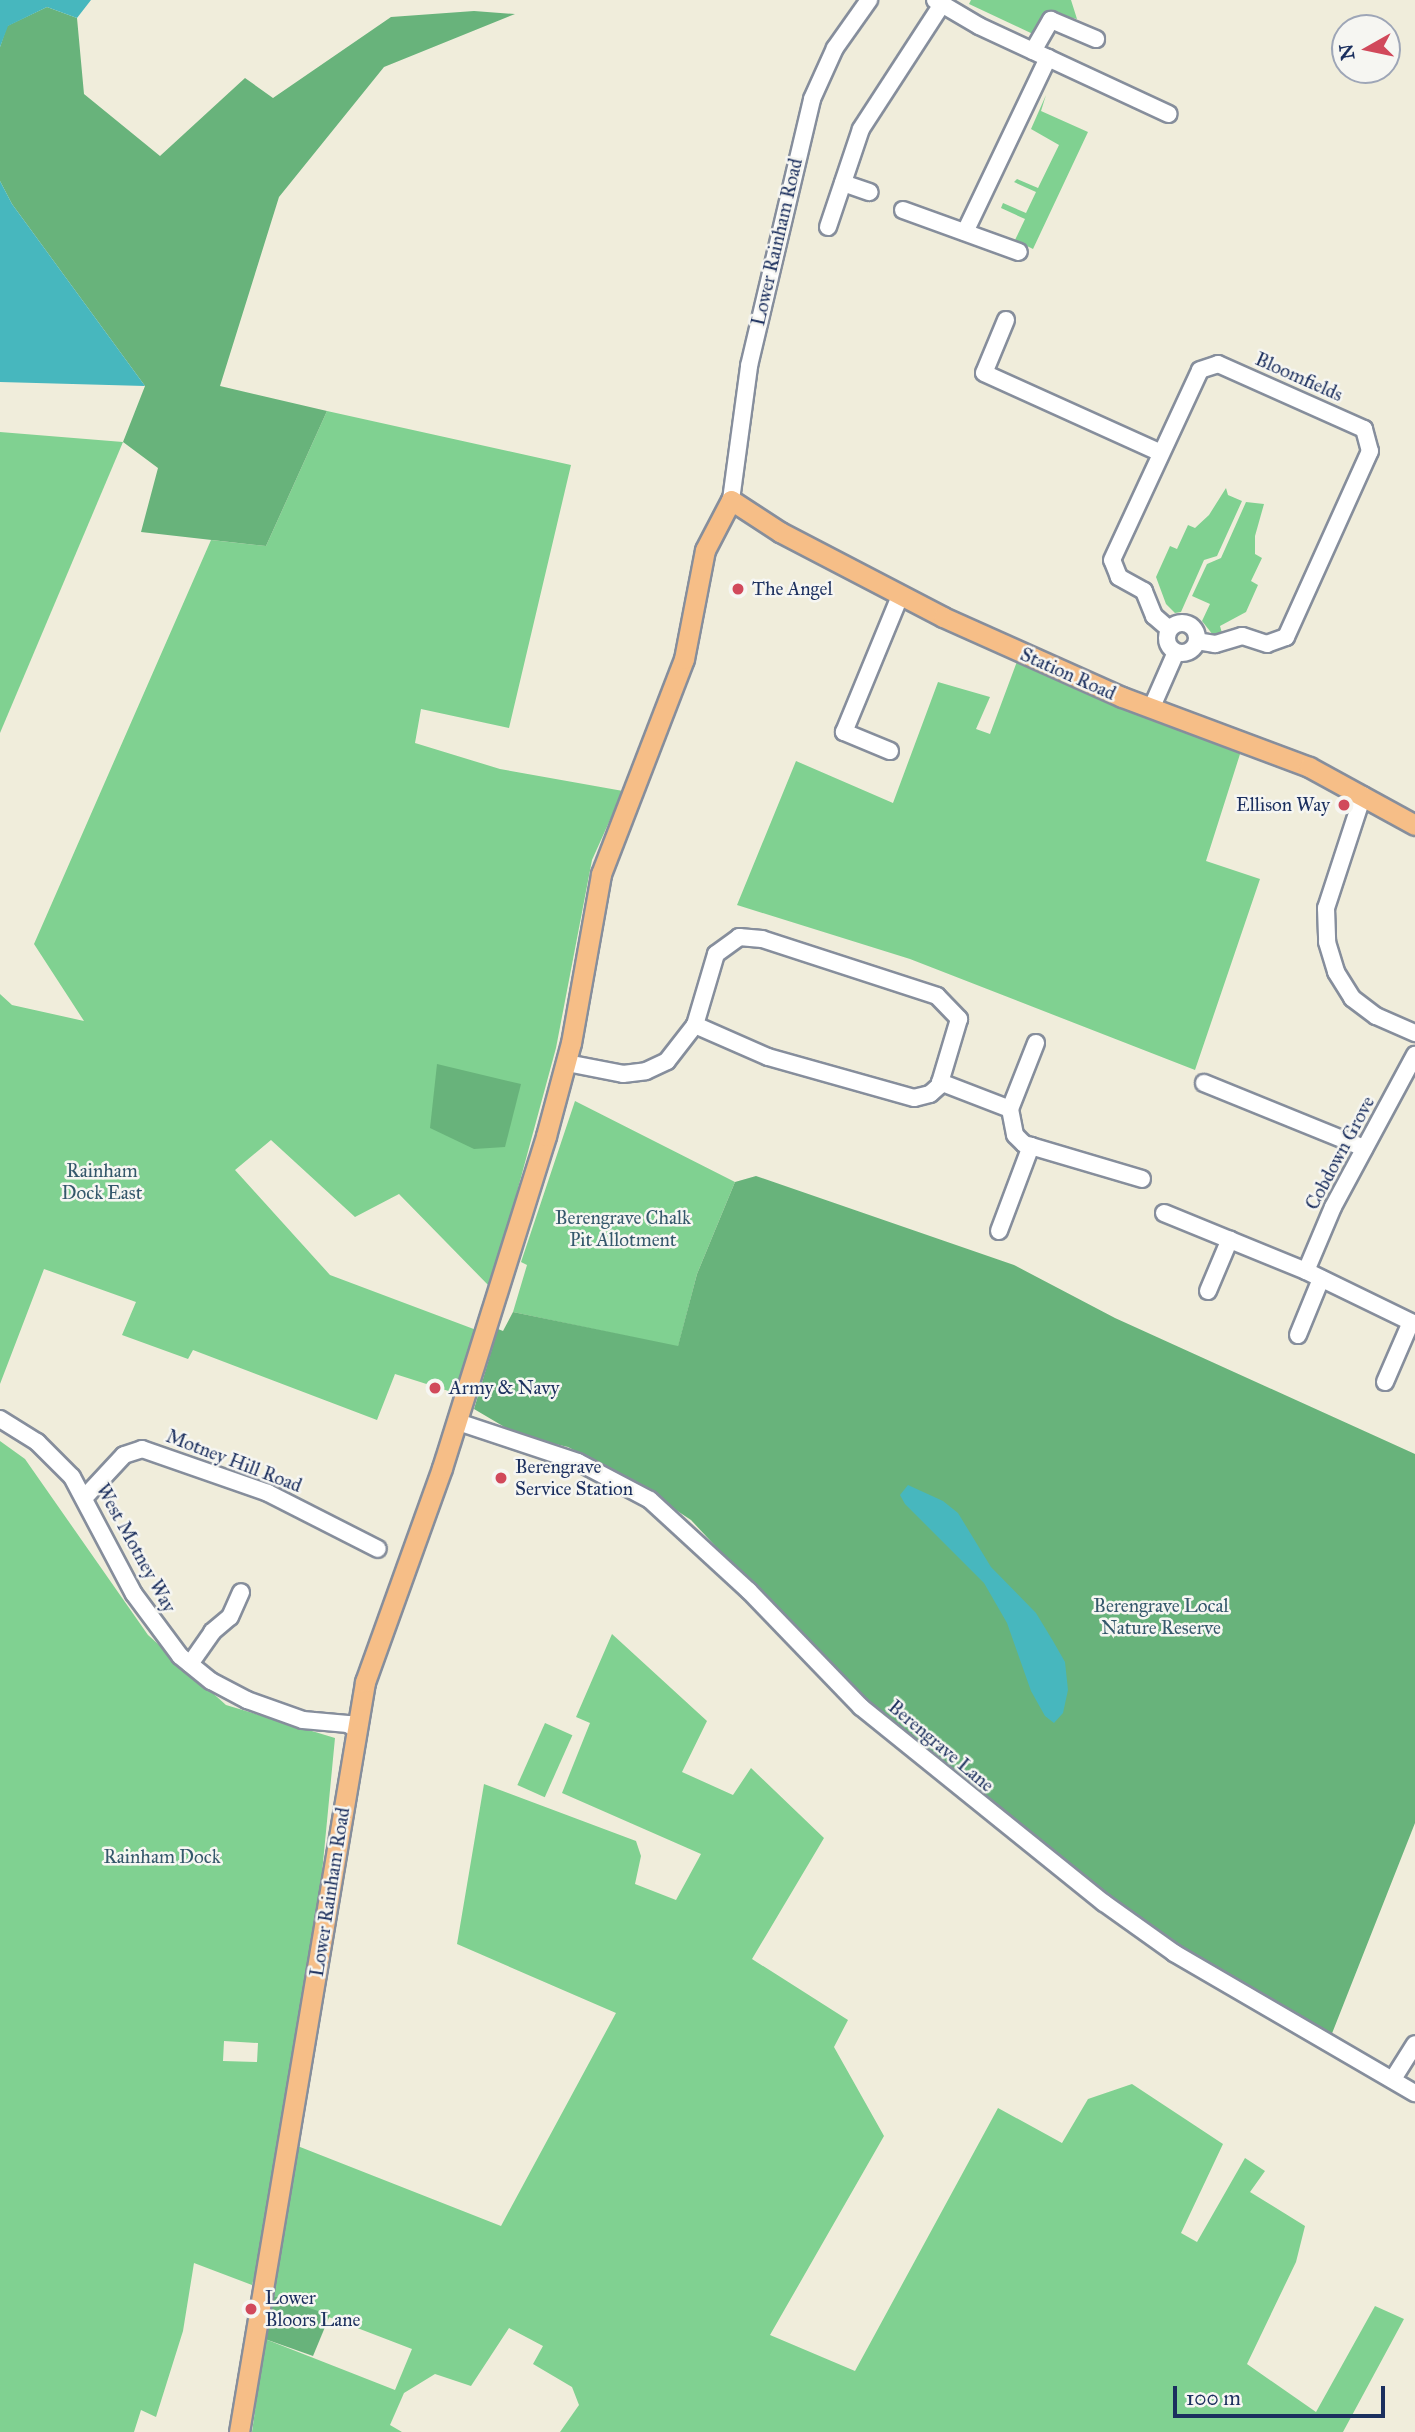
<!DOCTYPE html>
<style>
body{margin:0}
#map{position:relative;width:1415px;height:2432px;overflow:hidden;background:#f0eddb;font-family:"IM FELL Great Primer",serif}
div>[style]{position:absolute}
.green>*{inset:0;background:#80d191;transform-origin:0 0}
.forest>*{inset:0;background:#68b37b}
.water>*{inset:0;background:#47b7be}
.roads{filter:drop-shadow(2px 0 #868e9c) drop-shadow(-2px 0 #868e9c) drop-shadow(0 2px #868e9c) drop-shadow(0 -2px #868e9c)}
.minor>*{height:16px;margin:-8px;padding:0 8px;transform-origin:8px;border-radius:8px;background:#fff}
.minor>.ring{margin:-8px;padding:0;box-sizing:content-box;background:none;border:16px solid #fff;border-radius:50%}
.major>*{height:19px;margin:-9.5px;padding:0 9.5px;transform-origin:9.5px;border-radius:9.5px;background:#f6be87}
.dots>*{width:19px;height:19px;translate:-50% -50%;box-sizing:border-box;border:4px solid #f6f6f2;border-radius:50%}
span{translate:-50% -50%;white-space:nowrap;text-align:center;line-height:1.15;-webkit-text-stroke:5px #f6f6f2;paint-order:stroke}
.street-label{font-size:19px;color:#1b2f5e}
.poi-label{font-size:19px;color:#1b2f5e}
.left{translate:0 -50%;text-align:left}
.right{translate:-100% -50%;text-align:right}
.park-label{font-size:19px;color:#34586b}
.north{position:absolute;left:1331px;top:14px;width:70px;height:70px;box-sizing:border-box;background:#f6f6f2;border:2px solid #9ea6b7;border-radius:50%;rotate:261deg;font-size:19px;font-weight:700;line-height:28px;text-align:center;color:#1b2f5e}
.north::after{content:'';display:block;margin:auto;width:24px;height:32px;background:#d1495b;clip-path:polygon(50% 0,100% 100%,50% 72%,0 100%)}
.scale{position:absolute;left:1173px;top:2386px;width:212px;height:32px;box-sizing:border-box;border:4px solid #1b2f5e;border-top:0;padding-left:9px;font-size:21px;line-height:24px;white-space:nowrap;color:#1b2f5e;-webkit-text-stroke:5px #f6f6f2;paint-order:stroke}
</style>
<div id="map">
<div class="green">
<i style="clip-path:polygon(971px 0,1071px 0,1077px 19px,1051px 14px,1035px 35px,969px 4px)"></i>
<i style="clip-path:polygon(1046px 95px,1041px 111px,1088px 132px,1033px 249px,1015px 240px,1025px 219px,1001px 208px,1003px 203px,1026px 213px,1036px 192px,1014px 182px,1017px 179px,1038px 188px,1059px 145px,1031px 129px)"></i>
<i style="clip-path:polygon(327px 411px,571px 465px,509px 728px,421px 709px,415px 743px,500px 769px,623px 791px,592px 860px,556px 1048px,491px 1288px,399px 1194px,355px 1217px,271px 1140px,235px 1170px,330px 1275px,479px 1331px,458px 1394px,395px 1374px,377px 1420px,193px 1350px,188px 1359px,122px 1335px,136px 1302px,44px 1269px,0 1384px,0 994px,12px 1005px,84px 1021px,34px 944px,211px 540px,266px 546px)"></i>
<i style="clip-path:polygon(0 432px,123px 442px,0 733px)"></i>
<i style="clip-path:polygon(1226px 488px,1228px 495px,1242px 501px,1217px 556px,1204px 560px,1181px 612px,1175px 613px,1166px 604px,1156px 577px,1170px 546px,1177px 549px,1188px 525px,1195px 528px,1209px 515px)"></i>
<i style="clip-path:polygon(1246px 502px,1264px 504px,1255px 536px,1255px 554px,1262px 558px,1251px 581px,1258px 585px,1246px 612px,1220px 626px,1222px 633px,1213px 635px,1202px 621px,1210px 604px,1192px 596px,1207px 564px,1221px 558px)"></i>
<i style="clip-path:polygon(1019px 656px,1241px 751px,1206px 861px,1260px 879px,1195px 1070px,910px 959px,737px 905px,796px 761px,893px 803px,938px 682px,990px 697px,976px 729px,990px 734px)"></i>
<i style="clip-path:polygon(575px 1101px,735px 1182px,697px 1274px,678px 1347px,513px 1312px,527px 1265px,521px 1262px)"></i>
<i style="clip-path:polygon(evenodd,0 1441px,25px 1459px,148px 1635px,226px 1705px,335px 1738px,320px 1894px,269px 2219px,252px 2285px,194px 2263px,183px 2331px,156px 2417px,141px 2410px,134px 2432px,0 2432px,0 1441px,224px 2041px,258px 2043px,257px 2062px,223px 2061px,224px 2041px)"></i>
<i style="clip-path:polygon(612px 1634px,707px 1721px,682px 1772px,733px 1795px,751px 1768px,824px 1838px,752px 1959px,848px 2020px,834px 2047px,884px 2136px,770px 2335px,855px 2371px,998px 2108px,1062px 2143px,1088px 2099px,1132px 2084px,1223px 2144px,1181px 2233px,1197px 2242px,1245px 2158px,1265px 2171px,1250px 2192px,1305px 2226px,1296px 2262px,1247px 2364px,1316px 2412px,1375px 2306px,1404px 2319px,1343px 2432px,560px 2432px,579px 2405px,572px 2387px,533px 2364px,543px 2346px,509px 2328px,471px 2386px,435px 2374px,404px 2393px,390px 2425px,402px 2432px,252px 2432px,265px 2339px,395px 2390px,412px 2349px,274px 2296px,295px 2145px,501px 2226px,616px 2013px,457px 1944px,484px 1784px,636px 1841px,641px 1856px,635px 1884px,676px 1900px,701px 1854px,562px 1793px,590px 1723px,576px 1717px)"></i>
<i style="left:545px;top:1723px;width:30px;height:68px;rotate:24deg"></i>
</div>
<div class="forest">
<i style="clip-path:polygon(47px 7px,77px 18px,84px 94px,160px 156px,245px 78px,273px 98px,391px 17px,474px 11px,515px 14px,384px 67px,279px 197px,220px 386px,327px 411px,266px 546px,141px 532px,158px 468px,123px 442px,145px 386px,12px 204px,0 181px,0 47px,7px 26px)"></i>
<i style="clip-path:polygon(437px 1064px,521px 1084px,505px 1147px,474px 1149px,430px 1128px)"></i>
<i style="clip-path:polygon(756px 1176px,1014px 1265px,1115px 1318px,1415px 1454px,1415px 1823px,1331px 2036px,1147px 1927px,911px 1742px,807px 1644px,691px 1520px,629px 1479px,568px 1447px,520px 1436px,474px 1409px,498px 1329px,503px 1331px,513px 1312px,678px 1346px,697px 1274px,735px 1182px)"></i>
<i style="clip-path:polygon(274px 2296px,330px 2315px,313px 2356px,265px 2339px)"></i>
</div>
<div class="water">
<i style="clip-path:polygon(0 0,91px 0,77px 18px,47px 7px,8px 26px,0 47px)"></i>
<i style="clip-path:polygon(0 181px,12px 204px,145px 386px,0 382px)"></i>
<i style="clip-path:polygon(908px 1485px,943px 1501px,958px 1513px,991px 1567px,1036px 1613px,1053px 1641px,1065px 1662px,1068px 1690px,1063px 1713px,1054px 1723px,1045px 1716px,1031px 1691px,1007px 1623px,984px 1583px,905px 1504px,900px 1495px)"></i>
</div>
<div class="roads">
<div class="minor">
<i style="left:935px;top:0;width:51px;rotate:30.6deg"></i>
<i style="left:979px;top:26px;width:209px;rotate:24.9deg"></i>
<i style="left:1033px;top:51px;width:36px;rotate:-60deg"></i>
<i style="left:1051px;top:20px;width:49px;rotate:22.9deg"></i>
<i style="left:843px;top:183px;width:28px;rotate:19deg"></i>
<i style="left:903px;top:210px;width:123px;rotate:19.9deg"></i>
<i style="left:828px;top:227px;width:103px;rotate:-71.4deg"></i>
<i style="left:861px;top:129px;width:147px;rotate:-57deg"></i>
<i style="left:965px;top:232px;width:193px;rotate:-64.5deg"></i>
<i style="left:1006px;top:320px;width:57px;rotate:112.5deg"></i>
<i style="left:984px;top:373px;width:194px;rotate:24.3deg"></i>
<i style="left:731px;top:500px;width:135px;rotate:-82.3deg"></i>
<i style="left:749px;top:366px;width:274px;rotate:-76.7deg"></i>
<i style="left:812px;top:99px;width:56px;rotate:-65.7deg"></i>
<i style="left:835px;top:48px;width:59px;rotate:-54.7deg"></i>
<i class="ring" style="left:1167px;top:623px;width:14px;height:14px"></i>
<i style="left:1169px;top:629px;width:20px;rotate:-139deg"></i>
<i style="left:1154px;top:616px;width:27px;rotate:-112deg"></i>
<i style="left:1144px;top:591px;width:29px;rotate:-151deg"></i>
<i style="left:1119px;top:577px;width:18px;rotate:-112deg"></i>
<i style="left:1112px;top:560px;width:209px;rotate:-65.1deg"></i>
<i style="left:1200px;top:370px;width:19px;rotate:-18deg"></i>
<i style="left:1218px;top:364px;width:160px;rotate:24deg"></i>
<i style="left:1364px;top:429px;width:23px;rotate:75deg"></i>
<i style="left:1370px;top:451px;width:204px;rotate:114.3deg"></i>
<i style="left:1286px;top:637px;width:20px;rotate:160deg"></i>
<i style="left:1267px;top:644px;width:26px;rotate:-162deg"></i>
<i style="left:1242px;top:636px;width:28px;rotate:163deg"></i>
<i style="left:1215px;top:644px;width:18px;rotate:-171deg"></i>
<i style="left:1151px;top:709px;width:62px;rotate:-66.3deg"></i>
<i style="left:890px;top:751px;width:50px;rotate:-157.6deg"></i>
<i style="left:844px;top:732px;width:147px;rotate:-67.6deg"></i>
<i style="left:1363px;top:795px;width:119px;rotate:108.1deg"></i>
<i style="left:1326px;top:908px;width:34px;rotate:88deg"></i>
<i style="left:1327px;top:942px;width:31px;rotate:73deg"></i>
<i style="left:1336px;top:972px;width:31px;rotate:58deg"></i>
<i style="left:1352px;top:998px;width:30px;rotate:37deg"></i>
<i style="left:1376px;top:1016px;width:43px;rotate:23.6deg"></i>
<i style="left:567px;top:1063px;width:57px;rotate:11.1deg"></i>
<i style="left:623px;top:1074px;width:23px;rotate:-7deg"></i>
<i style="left:646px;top:1071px;width:23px;rotate:-25deg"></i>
<i style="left:667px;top:1061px;width:46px;rotate:-52.1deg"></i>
<i style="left:695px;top:1025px;width:74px;rotate:-73.5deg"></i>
<i style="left:716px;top:954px;width:29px;rotate:-36deg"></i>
<i style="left:739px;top:937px;width:23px;rotate:5deg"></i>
<i style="left:762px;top:939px;width:184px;rotate:18deg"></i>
<i style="left:937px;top:996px;width:32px;rotate:46deg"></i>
<i style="left:959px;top:1019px;width:70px;rotate:106.6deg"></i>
<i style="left:939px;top:1086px;width:12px;rotate:138deg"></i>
<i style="left:930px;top:1094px;width:16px;rotate:166deg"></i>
<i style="left:914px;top:1098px;width:152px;rotate:-164.3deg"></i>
<i style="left:768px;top:1057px;width:80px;rotate:-156.3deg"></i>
<i style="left:940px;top:1082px;width:75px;rotate:21.1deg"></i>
<i style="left:1010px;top:1109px;width:26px;rotate:79deg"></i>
<i style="left:1015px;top:1135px;width:13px;rotate:45deg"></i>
<i style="left:1024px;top:1144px;width:123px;rotate:16.5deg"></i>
<i style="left:1204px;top:1083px;width:173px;rotate:22.1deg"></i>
<i style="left:1010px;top:1109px;width:71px;rotate:-68.5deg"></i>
<i style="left:1164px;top:1213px;width:153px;rotate:22.2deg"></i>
<i style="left:1306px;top:1271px;width:121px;rotate:25.9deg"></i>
<i style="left:999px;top:1231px;width:91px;rotate:-69.4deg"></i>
<i style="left:1306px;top:1271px;width:69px;rotate:-67.1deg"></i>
<i style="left:1333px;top:1207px;width:173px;rotate:-61.7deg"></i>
<i style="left:1208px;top:1291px;width:56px;rotate:-67.1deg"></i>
<i style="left:1298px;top:1335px;width:61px;rotate:-67.7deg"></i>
<i style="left:1385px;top:1382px;width:65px;rotate:-66.6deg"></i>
<i style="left:0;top:1419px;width:44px;rotate:31.9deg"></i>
<i style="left:37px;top:1442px;width:49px;rotate:45deg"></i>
<i style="left:72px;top:1477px;width:132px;rotate:62.1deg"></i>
<i style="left:134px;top:1594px;width:77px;rotate:53.4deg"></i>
<i style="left:180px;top:1656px;width:40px;rotate:39deg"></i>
<i style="left:211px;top:1681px;width:41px;rotate:27.8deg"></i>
<i style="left:247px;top:1700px;width:59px;rotate:19.7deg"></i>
<i style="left:303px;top:1720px;width:45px;rotate:5.1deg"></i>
<i style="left:348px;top:1724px;width:11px;rotate:34deg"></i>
<i style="left:458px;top:1422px;width:126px;rotate:18.4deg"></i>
<i style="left:578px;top:1462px;width:81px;rotate:27.8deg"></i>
<i style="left:650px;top:1500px;width:134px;rotate:42.6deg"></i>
<i style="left:749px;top:1591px;width:161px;rotate:46deg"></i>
<i style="left:861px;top:1707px;width:312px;rotate:38.9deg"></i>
<i style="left:1104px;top:1903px;width:86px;rotate:35.5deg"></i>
<i style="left:1174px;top:1953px;width:279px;rotate:30.2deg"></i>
<i style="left:85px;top:1497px;width:57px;rotate:-47.1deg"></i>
<i style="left:124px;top:1455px;width:19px;rotate:-18deg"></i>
<i style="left:142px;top:1449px;width:133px;rotate:19.2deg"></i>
<i style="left:268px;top:1493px;width:123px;rotate:27deg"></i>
<i style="left:190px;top:1664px;width:39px;rotate:-55deg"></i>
<i style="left:212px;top:1632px;width:23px;rotate:-40deg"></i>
<i style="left:230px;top:1617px;width:27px;rotate:-66deg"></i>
<i style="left:1393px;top:2079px;width:41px;rotate:-57.8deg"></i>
</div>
<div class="major">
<i style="left:239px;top:2432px;width:761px;rotate:-80.46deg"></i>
<i style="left:365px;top:1682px;width:227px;rotate:-70.2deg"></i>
<i style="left:442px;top:1468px;width:348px;rotate:-72.6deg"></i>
<i style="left:546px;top:1136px;width:96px;rotate:-75deg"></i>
<i style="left:571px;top:1043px;width:172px;rotate:-79.9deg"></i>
<i style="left:601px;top:874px;width:230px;rotate:-68.9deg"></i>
<i style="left:684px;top:659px;width:111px;rotate:-79.1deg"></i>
<i style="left:705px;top:550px;width:56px;rotate:-62.5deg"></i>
<i style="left:731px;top:500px;width:59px;rotate:33.1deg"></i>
<i style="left:780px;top:532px;width:184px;rotate:27.5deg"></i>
<i style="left:943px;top:617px;width:196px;rotate:24.1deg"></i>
<i style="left:1122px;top:697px;width:200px;rotate:20.5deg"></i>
<i style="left:1309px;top:767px;width:121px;rotate:28.7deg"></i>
</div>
</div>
<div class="dots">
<i style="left:738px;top:589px;background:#d1495b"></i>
<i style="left:1344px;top:805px;background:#d1495b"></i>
<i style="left:435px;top:1388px;background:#d1495b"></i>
<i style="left:501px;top:1478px;background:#d1495b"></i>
<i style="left:251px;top:2309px;background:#d1495b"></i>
</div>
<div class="street-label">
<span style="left:777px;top:242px;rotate:-77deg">Lower Rainham Road</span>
<span style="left:1299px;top:377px;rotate:24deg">Bloomfields</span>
<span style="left:1068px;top:674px;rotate:24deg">Station Road</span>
<span style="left:1340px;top:1153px;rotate:-62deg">Cobdown Grove</span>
<span style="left:234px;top:1461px;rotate:21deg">Motney Hill Road</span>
<span style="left:136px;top:1548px;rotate:61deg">West Motney Way</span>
<span style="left:941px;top:1746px;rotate:40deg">Berengrave Lane</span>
<span style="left:330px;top:1892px;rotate:-81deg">Lower Rainham Road</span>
</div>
<div class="poi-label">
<span class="left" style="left:752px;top:589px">The Angel</span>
<span class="right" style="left:1330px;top:805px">Ellison Way</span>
<span class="left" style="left:449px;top:1388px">Army &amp; Navy</span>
<span class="left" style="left:515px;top:1478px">Berengrave<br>Service Station</span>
<span class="left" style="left:265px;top:2309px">Lower<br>Bloors Lane</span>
</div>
<div class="park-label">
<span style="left:102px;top:1182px">Rainham<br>Dock East</span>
<span style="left:623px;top:1229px">Berengrave Chalk<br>Pit Allotment</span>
<span style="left:1161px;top:1617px">Berengrave Local<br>Nature Reserve</span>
<span style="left:162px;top:1857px">Rainham Dock</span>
</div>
<div class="north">N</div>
<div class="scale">100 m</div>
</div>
